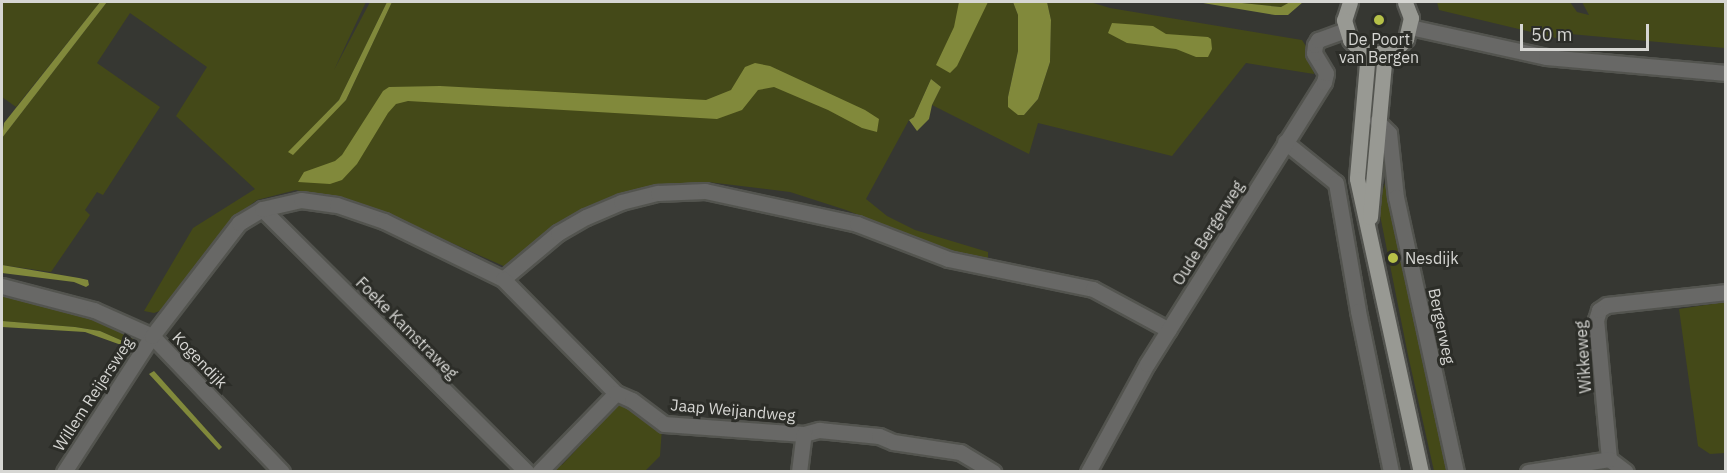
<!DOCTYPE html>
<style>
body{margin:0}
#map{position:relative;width:1727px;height:473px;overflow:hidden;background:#363732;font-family:"IBM Plex Sans",sans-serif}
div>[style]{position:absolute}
.green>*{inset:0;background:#444918}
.water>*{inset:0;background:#81893b}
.roads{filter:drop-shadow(2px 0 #53544f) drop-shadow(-2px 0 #53544f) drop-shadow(0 2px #53544f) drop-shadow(0 -2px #53544f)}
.minor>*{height:15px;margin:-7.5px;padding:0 7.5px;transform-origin:7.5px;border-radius:7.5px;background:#686866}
.major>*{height:15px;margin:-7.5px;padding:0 7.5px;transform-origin:7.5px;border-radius:7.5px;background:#989993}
.dots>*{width:16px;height:16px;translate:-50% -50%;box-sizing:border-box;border:3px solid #2c2d28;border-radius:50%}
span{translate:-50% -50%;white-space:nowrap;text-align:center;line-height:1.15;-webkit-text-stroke:6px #2c2d28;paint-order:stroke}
.poi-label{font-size:16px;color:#d6d6d3}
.left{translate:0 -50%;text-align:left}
.street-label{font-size:16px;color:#d6d6d3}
.frame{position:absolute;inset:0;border:3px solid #d6d6d3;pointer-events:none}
.scale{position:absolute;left:1520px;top:24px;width:129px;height:27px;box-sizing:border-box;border:3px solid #d6d6d3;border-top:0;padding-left:8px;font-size:18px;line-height:21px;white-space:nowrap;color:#d6d6d3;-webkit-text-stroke:4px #2c2d28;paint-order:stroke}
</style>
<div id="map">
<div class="green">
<i style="clip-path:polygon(2px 2px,100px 2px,16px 107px,2px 97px)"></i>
<i style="clip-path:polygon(107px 2px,366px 2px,334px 70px,370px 2px,387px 2px,339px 100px,289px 152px,346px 100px,392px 2px,1013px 2px,1018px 15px,1018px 51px,1008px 97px,1018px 115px,1024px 115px,1038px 99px,1050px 62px,1051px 20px,1047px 2px,1090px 2px,1110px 8px,1302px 40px,1311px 54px,1314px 74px,1246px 63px,1172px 156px,1038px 123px,1029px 154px,932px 105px,941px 87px,931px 79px,914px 117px,909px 120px,866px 199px,887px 216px,915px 230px,988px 252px,988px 263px,964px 257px,846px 210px,790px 192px,708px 182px,644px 189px,598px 202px,549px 232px,508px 268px,373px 208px,296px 190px,257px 200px,233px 218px,162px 310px,154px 313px,144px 311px,193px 228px,255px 189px,176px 116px,207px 67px,130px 13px,97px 63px,160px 107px,103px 195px,97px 192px,85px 210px,90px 215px,51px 272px,2px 265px,2px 138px)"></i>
<i style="clip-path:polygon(1232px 2px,1290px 2px,1281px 7px)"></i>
<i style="clip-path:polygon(1437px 2px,1570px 2px,1577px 12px,1589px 15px,1582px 2px,1725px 2px,1725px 48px,1570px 34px,1560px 39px,1439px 10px)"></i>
<i style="clip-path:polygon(1386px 180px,1413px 299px,1448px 471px,1434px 471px,1408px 355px,1380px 215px,1380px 199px)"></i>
<i style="clip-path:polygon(2px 295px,100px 321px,136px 338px,125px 342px,100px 331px,75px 327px,2px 321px)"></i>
<i style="clip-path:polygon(1725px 302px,1725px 453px,1710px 454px,1698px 446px,1679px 309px)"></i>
<i style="clip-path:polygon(615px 403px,625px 403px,662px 428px,660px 456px,645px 471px,553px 472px,553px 467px,558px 463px,562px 465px,603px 421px,601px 417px)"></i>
</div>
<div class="water">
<i style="clip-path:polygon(100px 2px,107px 2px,2px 138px,4px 123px)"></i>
<i style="clip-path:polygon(387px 2px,392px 2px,346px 100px,293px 155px,288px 152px,339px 100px)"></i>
<i style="clip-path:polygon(959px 2px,988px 2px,957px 66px,950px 73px,936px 65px,954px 27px)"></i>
<i style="clip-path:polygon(1013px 2px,1047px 2px,1051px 20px,1050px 62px,1038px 99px,1024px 115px,1018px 115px,1008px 107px,1008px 97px,1018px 51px,1018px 15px)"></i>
<i style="clip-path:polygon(1197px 2px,1232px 2px,1281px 7px,1290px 2px,1303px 2px,1288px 15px,1275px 15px)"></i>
<i style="clip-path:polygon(1112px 23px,1153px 26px,1166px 34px,1208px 37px,1211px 39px,1212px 49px,1208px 57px,1196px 57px,1176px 49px,1127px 43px,1108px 33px)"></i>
<i style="clip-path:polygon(755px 63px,770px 66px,865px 110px,879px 119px,877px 132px,862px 128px,828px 110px,774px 87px,758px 90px,742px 110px,717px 119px,408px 101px,396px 104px,388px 113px,357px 164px,342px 180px,330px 184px,298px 182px,304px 172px,335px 161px,342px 155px,383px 91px,389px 87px,440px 86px,706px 100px,731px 90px,745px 67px)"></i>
<i style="clip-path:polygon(931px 79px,941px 87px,932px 105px,929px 119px,917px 131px,909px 120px,914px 117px)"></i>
<i style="clip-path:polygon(2px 265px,79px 278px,88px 280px,89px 285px,86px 287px,74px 282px,2px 273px)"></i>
<i style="clip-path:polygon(2px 321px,75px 327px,100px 331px,125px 342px,124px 346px,85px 332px,2px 327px)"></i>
<i style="clip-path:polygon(154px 371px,222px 447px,219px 450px,149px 374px)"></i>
</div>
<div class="roads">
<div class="minor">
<i style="left:1410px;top:27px;width:139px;rotate:12.4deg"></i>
<i style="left:1546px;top:57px;width:181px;rotate:5.1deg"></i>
<i style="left:1377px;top:121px;width:17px;rotate:45deg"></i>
<i style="left:1389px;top:133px;width:64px;rotate:83.8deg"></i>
<i style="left:1396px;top:197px;width:281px;rotate:77.7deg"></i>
<i style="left:1285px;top:142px;width:65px;rotate:38.8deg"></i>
<i style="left:1336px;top:183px;width:130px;rotate:80.2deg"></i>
<i style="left:1358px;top:311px;width:164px;rotate:78.4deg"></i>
<i style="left:262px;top:209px;width:373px;rotate:44.8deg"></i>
<i style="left:503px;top:279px;width:72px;rotate:-39.9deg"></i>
<i style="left:558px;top:233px;width:32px;rotate:-30deg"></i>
<i style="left:586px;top:217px;width:38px;rotate:-23deg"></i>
<i style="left:621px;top:202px;width:38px;rotate:-14deg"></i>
<i style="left:658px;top:193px;width:47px;rotate:-2.4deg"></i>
<i style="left:705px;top:191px;width:156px;rotate:12.2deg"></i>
<i style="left:857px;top:224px;width:97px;rotate:21deg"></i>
<i style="left:948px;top:259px;width:148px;rotate:11.7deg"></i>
<i style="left:1093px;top:289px;width:86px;rotate:28.3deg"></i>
<i style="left:2px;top:286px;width:95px;rotate:14.6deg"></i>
<i style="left:94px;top:310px;width:64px;rotate:24.1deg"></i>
<i style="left:152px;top:336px;width:188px;rotate:46.3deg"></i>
<i style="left:1609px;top:459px;width:140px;rotate:-95.3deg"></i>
<i style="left:1596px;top:320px;width:10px;rotate:-73deg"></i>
<i style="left:1599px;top:310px;width:9px;rotate:-32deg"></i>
<i style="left:1607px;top:305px;width:120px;rotate:-6.2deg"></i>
<i style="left:1609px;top:459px;width:21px;rotate:37deg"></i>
<i style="left:64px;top:472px;width:162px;rotate:-57.1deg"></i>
<i style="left:152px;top:336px;width:143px;rotate:-52.4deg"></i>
<i style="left:239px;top:223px;width:27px;rotate:-31deg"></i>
<i style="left:262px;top:209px;width:40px;rotate:-13deg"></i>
<i style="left:301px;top:200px;width:36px;rotate:8deg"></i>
<i style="left:337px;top:205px;width:50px;rotate:18.8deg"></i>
<i style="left:384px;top:221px;width:132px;rotate:26deg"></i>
<i style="left:503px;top:279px;width:161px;rotate:45.3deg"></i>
<i style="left:539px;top:472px;width:110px;rotate:-45.7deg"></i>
<i style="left:616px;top:393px;width:17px;rotate:24deg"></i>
<i style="left:632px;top:400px;width:40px;rotate:37deg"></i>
<i style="left:664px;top:424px;width:140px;rotate:4.1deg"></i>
<i style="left:804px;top:434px;width:16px;rotate:-15deg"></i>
<i style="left:819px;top:430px;width:60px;rotate:5.7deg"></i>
<i style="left:879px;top:436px;width:15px;rotate:23deg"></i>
<i style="left:893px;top:442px;width:68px;rotate:8.5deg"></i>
<i style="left:960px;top:452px;width:39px;rotate:31deg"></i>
<i style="left:799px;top:472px;width:38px;rotate:-83deg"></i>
<i style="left:1088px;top:472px;width:123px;rotate:-61.4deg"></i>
<i style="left:1147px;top:364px;width:333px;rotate:-57.9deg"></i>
<i style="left:1324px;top:82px;width:9px;rotate:-77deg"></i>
<i style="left:1326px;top:73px;width:23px;rotate:-121deg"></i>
<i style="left:1314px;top:53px;width:8px;rotate:-83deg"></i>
<i style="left:1315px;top:45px;width:6px;rotate:-59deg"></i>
<i style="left:1318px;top:40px;width:29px;rotate:-20deg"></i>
<i style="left:1528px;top:472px;width:82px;rotate:-9.1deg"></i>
</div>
<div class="major">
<i style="left:1350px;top:2px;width:19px;rotate:108deg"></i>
<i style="left:1344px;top:20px;width:21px;rotate:73deg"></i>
<i style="left:1350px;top:40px;width:11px;rotate:45deg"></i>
<i style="left:1358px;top:48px;width:20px;rotate:18deg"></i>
<i style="left:1377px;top:54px;width:21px;rotate:-17deg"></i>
<i style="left:1397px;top:48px;width:13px;rotate:-45deg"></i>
<i style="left:1406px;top:39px;width:22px;rotate:-77deg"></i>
<i style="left:1411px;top:18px;width:17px;rotate:-111deg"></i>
<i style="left:1368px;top:52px;width:127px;rotate:95deg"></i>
<i style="left:1357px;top:179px;width:300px;rotate:77.7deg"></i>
<i style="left:1370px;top:217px;width:165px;rotate:-84.8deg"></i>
</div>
</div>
<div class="dots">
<i style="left:1379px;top:20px;background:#b6c148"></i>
<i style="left:1393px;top:258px;background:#b6c148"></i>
</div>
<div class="poi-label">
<span style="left:1379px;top:48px">De Poort<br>van Bergen</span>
<span class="left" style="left:1405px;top:258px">Nesdijk</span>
</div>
<div class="street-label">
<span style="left:1208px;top:233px;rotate:-58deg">Oude Bergerweg</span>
<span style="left:1442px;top:326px;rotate:78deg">Bergerweg</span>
<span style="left:407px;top:328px;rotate:45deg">Foeke Kamstraweg</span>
<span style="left:1583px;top:357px;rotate:-94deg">Wikkeweg</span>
<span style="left:200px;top:360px;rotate:46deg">Kogendijk</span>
<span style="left:93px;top:394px;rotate:-57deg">Willem Reijersweg</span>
<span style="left:733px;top:410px;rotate:5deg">Jaap Weijandweg</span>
</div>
<div class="frame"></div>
<div class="scale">50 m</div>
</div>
